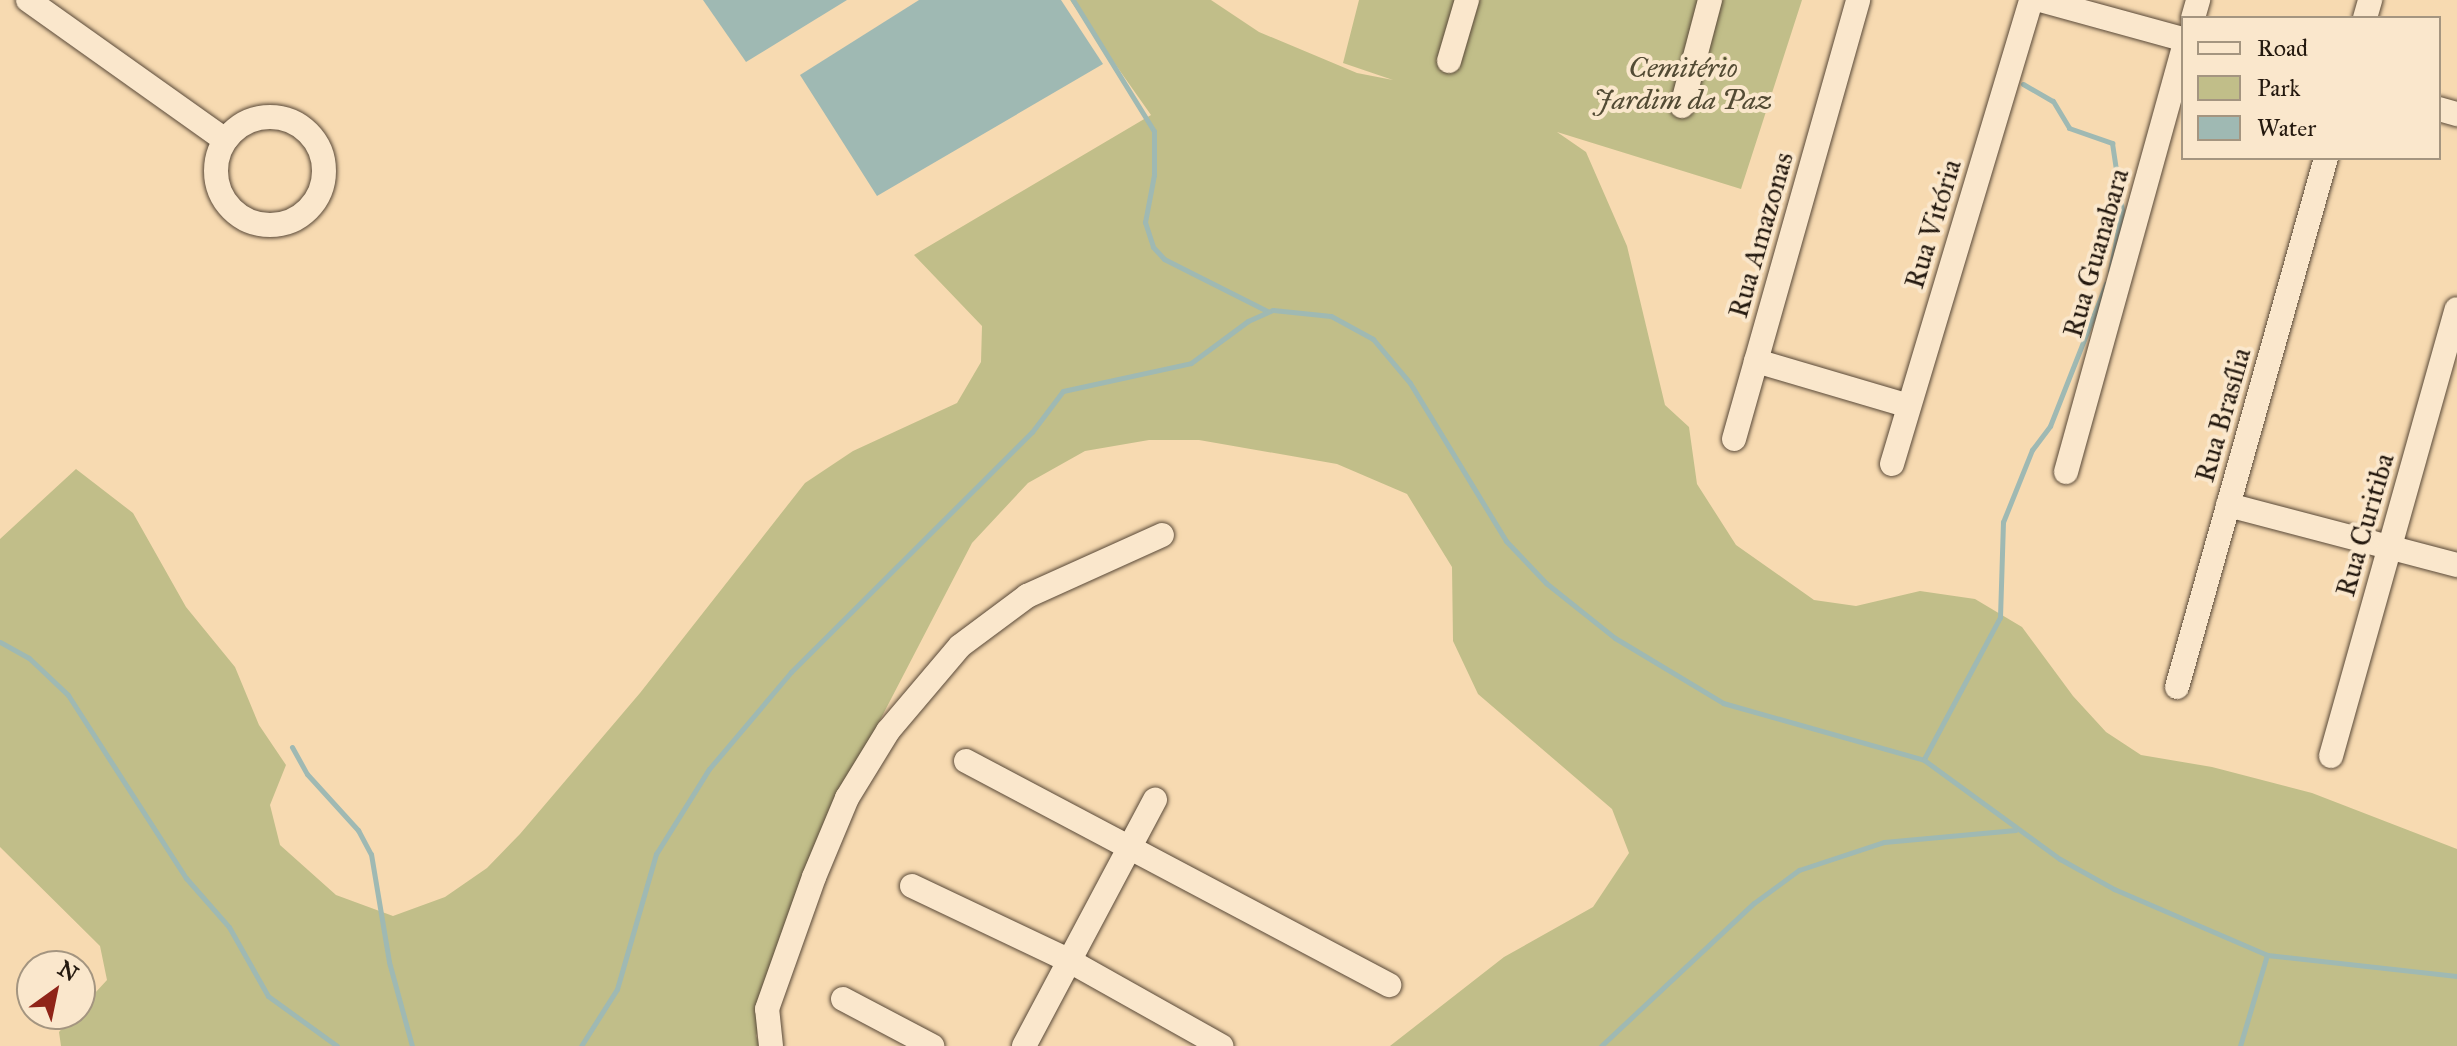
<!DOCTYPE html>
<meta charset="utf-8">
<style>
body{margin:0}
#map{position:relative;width:2457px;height:1046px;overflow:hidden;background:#f7dab1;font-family:"IM FELL Great Primer",serif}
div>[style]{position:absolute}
.green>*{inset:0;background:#c1be89}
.water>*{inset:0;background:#9fb9b3}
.stream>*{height:5px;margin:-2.5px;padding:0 2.5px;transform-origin:2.5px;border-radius:2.5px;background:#9fb9b3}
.roads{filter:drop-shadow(0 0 2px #594938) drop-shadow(0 0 2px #594938)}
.minor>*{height:24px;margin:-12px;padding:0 12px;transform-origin:12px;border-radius:12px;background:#fae7cc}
.minor>.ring{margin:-12px;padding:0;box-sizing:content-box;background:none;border:24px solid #fae7cc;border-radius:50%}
span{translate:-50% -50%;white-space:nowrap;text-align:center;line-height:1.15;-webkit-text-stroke:8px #fae7cc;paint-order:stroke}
.park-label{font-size:28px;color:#534b34;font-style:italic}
.street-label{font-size:28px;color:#24190f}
.legend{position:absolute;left:2181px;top:16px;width:260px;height:144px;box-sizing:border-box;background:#fae7cc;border:2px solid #a49580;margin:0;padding:10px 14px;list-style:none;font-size:24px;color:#24190f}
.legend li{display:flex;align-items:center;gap:16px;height:40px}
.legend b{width:40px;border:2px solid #a49580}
.north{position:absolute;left:16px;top:950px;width:80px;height:80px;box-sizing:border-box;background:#fae7cc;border:2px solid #a49580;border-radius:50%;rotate:33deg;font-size:22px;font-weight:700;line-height:32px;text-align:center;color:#24190f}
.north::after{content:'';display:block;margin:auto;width:28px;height:36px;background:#8f2418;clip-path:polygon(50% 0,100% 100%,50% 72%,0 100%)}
</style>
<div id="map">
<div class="green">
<div style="clip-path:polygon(1070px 0,1211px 0,1259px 32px,1357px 73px,1393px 80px,1343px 63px,1359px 0,1802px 0,1741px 189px,1557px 132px,1586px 152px,1627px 246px,1665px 405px,1689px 427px,1697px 484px,1736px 545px,1814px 600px,1856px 606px,1920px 591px,1975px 599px,2022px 627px,2073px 696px,2106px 732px,2141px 755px,2212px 767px,2312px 793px,2457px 849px,2457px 1046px,1390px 1046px,1504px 957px,1593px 907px,1629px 853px,1612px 809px,1478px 694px,1453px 641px,1452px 567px,1407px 494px,1337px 464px,1199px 440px,1149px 440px,1085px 451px,1028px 483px,972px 543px,837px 803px,756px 1036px,761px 1046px,61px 1046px,59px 1032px,107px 980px,100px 946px,0 847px,0 539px,76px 469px,133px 513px,186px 607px,235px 667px,259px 725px,286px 765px,270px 805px,280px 845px,336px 895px,393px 916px,445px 897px,487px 868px,520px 834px,640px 693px,805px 483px,853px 451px,957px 403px,981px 362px,982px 326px,914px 255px,1151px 115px)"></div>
</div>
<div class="water">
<div style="clip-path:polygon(703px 0,847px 0,746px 62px)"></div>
<div style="clip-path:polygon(919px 0,1061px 0,1103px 64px,877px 196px,800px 75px)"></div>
</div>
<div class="stream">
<div style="left:1073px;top:0;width:154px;rotate:58.3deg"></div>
<div style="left:1154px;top:131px;width:44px;rotate:90deg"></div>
<div style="left:1154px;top:175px;width:48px;rotate:100.8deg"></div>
<div style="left:1145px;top:222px;width:26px;rotate:72deg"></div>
<div style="left:1153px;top:247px;width:16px;rotate:47deg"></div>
<div style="left:1164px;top:259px;width:115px;rotate:26.8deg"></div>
<div style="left:2023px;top:84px;width:34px;rotate:30deg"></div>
<div style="left:2053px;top:101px;width:31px;rotate:59deg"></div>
<div style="left:2069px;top:128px;width:46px;rotate:19.2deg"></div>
<div style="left:2112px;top:143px;width:68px;rotate:81.5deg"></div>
<div style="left:2122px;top:210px;width:62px;rotate:101.1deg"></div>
<div style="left:0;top:642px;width:33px;rotate:29deg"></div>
<div style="left:29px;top:658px;width:54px;rotate:43.5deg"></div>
<div style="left:68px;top:695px;width:218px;rotate:57.2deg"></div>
<div style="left:186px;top:878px;width:65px;rotate:48.7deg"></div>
<div style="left:229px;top:927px;width:79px;rotate:60.5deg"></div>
<div style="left:268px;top:996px;width:85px;rotate:35.9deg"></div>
<div style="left:292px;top:747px;width:31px;rotate:61deg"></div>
<div style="left:307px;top:774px;width:76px;rotate:47.7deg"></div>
<div style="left:358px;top:830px;width:27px;rotate:62deg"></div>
<div style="left:371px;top:854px;width:109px;rotate:80.5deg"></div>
<div style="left:389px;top:962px;width:87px;rotate:74.7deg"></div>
<div style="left:1924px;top:759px;width:161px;rotate:-61.8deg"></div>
<div style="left:2000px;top:617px;width:95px;rotate:-88.2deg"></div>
<div style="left:2003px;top:522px;width:78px;rotate:-68.1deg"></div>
<div style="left:2032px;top:450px;width:30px;rotate:-53deg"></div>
<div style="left:2050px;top:426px;width:153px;rotate:-68.5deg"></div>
<div style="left:581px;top:1046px;width:67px;rotate:-57.7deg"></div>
<div style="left:617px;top:989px;width:141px;rotate:-73.9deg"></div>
<div style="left:656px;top:854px;width:100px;rotate:-58.1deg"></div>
<div style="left:709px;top:769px;width:127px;rotate:-49.8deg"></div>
<div style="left:791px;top:672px;width:340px;rotate:-44.9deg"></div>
<div style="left:1032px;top:432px;width:51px;rotate:-52.9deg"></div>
<div style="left:1063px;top:391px;width:131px;rotate:-12.3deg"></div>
<div style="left:1191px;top:363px;width:71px;rotate:-36.4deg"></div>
<div style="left:1248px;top:321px;width:27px;rotate:-24deg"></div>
<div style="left:1273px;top:310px;width:58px;rotate:5.9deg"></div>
<div style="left:1331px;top:316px;width:48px;rotate:28.7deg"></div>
<div style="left:1373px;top:339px;width:57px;rotate:49.9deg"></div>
<div style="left:1410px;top:383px;width:185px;rotate:58.7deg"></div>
<div style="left:1506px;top:541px;width:58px;rotate:46.4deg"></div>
<div style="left:1546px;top:583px;width:88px;rotate:38.6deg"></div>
<div style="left:1615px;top:638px;width:126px;rotate:31deg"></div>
<div style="left:1723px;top:703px;width:209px;rotate:15.8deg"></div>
<div style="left:1924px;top:760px;width:168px;rotate:36.1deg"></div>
<div style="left:2060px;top:859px;width:62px;rotate:29.1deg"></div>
<div style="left:2114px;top:889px;width:167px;rotate:23.3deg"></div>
<div style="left:2267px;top:955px;width:191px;rotate:6.3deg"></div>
<div style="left:1601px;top:1046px;width:209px;rotate:-43.1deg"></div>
<div style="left:1754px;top:903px;width:56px;rotate:-36.3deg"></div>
<div style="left:1799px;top:870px;width:89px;rotate:-18.2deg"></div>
<div style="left:1884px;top:842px;width:132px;rotate:-5.2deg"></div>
<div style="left:2240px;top:1046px;width:95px;rotate:-73.5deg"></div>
</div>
<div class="roads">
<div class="minor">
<div style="left:28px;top:0;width:242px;rotate:35.4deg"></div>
<div style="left:2040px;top:0;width:148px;rotate:15.3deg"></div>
<div style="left:2193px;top:18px;width:19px;rotate:-74deg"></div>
<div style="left:2365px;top:18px;width:19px;rotate:-74deg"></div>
<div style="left:1449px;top:61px;width:64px;rotate:-73.6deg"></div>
<div style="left:1682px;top:106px;width:110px;rotate:-75.2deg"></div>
<div style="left:2439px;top:109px;width:19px;rotate:16deg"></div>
<div class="ring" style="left:216px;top:117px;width:84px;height:84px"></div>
<div style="left:1756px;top:361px;width:159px;rotate:16.4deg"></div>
<div style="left:1734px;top:439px;width:456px;rotate:-74.2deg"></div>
<div style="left:1892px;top:464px;width:484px;rotate:-73.3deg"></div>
<div style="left:2066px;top:472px;width:438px;rotate:-74.5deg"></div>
<div style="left:2228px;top:505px;width:237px;rotate:14.7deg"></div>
<div style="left:2177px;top:687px;width:550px;rotate:-74.27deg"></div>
<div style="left:2331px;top:756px;width:464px;rotate:-74.3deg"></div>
<div style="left:966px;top:761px;width:479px;rotate:27.9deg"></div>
<div style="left:912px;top:886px;width:173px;rotate:25.4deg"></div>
<div style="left:1068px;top:960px;width:176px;rotate:29.3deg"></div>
<div style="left:843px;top:999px;width:101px;rotate:27.8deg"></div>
<div style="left:771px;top:1046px;width:37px;rotate:-96deg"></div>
<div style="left:767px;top:1009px;width:140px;rotate:-70.4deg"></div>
<div style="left:814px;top:877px;width:86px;rotate:-67.3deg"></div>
<div style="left:847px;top:798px;width:79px;rotate:-58.5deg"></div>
<div style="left:888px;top:731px;width:111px;rotate:-49.7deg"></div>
<div style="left:960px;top:646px;width:84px;rotate:-36.7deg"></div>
<div style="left:1027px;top:596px;width:148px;rotate:-24.3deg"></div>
<div style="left:1024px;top:1046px;width:279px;rotate:-62deg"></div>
</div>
</div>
<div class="park-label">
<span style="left:1683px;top:84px">Cemitério<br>Jardim da Paz</span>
</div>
<div class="street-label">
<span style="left:1933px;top:224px;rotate:-73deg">Rua Vitória</span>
<span style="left:1761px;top:235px;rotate:-74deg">Rua Amazonas</span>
<span style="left:2096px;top:253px;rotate:-74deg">Rua Guanabara</span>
<span style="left:2223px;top:415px;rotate:-74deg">Rua Brasília</span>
<span style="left:2365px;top:525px;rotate:-74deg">Rua Curitiba</span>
</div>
<ul class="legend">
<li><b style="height:10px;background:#fae7cc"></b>Road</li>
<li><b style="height:22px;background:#c1be89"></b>Park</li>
<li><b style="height:22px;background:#9fb9b3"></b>Water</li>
</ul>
<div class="north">N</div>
</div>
